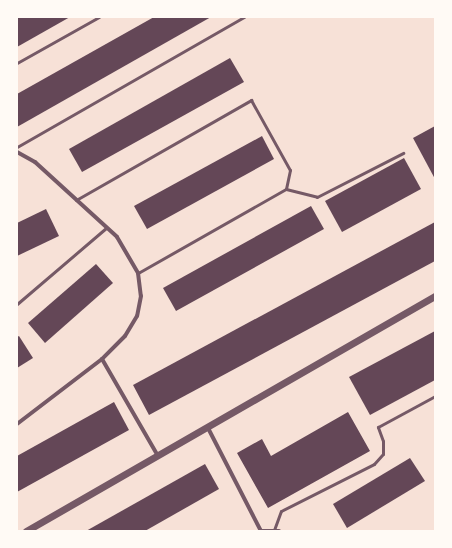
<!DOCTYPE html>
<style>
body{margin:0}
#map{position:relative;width:452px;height:548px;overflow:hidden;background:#f7e1d7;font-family:Overpass,sans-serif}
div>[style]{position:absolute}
.building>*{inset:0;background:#644757}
.service>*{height:3px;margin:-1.5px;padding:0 1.5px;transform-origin:1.5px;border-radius:1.5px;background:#755966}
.minor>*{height:4px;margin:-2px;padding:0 2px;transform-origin:2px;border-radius:2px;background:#755966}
.tertiary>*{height:7px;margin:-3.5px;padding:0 3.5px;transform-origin:3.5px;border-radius:3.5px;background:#755966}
span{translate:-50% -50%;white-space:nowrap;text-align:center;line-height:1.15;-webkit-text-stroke:4px #fffaf5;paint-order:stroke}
.frame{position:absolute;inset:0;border:18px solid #fffaf5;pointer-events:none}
</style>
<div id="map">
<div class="building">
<div style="clip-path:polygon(17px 17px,70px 17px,17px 47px)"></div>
<div style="clip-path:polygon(154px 17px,211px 17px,17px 127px,17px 94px)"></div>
<div style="clip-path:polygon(230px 58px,244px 82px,82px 172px,69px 149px)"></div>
<div style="clip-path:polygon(435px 126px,435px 179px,413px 138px)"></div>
<div style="clip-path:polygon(262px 136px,274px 159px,147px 229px,134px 206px)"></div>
<div style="clip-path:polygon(404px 158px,421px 189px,342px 232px,325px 201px)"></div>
<div style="clip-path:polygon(311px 206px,324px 229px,176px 311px,163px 288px)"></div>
<div style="clip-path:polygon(46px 209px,59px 236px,17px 256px,17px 223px)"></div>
<div style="clip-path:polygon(435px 222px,435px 261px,149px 415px,133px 385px)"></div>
<div style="clip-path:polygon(96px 264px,113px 283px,45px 343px,28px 323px)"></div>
<div style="clip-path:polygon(435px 331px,435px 380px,370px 415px,349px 377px)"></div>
<div style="clip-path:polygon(19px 336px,33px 358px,17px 368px,17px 337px)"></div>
<div style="clip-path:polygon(114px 402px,129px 430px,17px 492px,17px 456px)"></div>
<div style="clip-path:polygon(348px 412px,370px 451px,268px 508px,237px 453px,262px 439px,271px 456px)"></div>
<div style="clip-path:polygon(410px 458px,425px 481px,347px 528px,333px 504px)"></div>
<div style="clip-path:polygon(205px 464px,219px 489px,145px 531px,86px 531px)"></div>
</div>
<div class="service">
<div style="left:17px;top:63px;width:94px;rotate:-29.3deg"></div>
<div style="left:17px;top:147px;width:262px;rotate:-29.8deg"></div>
<div style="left:76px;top:200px;width:202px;rotate:-29.7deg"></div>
<div style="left:251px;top:100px;width:80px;rotate:60.9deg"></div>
<div style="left:290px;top:170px;width:19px;rotate:102deg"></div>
<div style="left:138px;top:273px;width:170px;rotate:-29.6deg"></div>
<div style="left:286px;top:189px;width:32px;rotate:14deg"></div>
<div style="left:317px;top:197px;width:97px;rotate:-27.1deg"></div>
<div style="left:17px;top:304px;width:117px;rotate:-40.5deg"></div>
<div style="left:274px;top:530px;width:20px;rotate:-70deg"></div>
<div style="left:281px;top:511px;width:104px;rotate:-26.8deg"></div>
<div style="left:374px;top:464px;width:13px;rotate:-48deg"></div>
<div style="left:383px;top:454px;width:13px;rotate:-90deg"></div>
<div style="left:383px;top:441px;width:15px;rotate:-110deg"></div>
<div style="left:378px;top:427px;width:65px;rotate:-28.5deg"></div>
</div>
<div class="minor">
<div style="left:17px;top:152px;width:21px;rotate:29deg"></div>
<div style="left:35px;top:162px;width:111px;rotate:42.4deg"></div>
<div style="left:117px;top:237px;width:42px;rotate:59.7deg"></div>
<div style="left:138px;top:273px;width:23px;rotate:83deg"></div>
<div style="left:141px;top:296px;width:20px;rotate:101deg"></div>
<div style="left:137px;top:316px;width:23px;rotate:121deg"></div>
<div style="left:125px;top:336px;width:33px;rotate:135deg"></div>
<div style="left:102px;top:359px;width:107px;rotate:142.6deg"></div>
<div style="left:102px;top:359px;width:112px;rotate:60deg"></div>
<div style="left:208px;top:428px;width:116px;rotate:62.8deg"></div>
<div style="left:261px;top:531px;width:18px"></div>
</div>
<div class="tertiary">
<div style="left:26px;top:531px;width:472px;rotate:-29.9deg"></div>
</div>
<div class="frame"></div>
</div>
